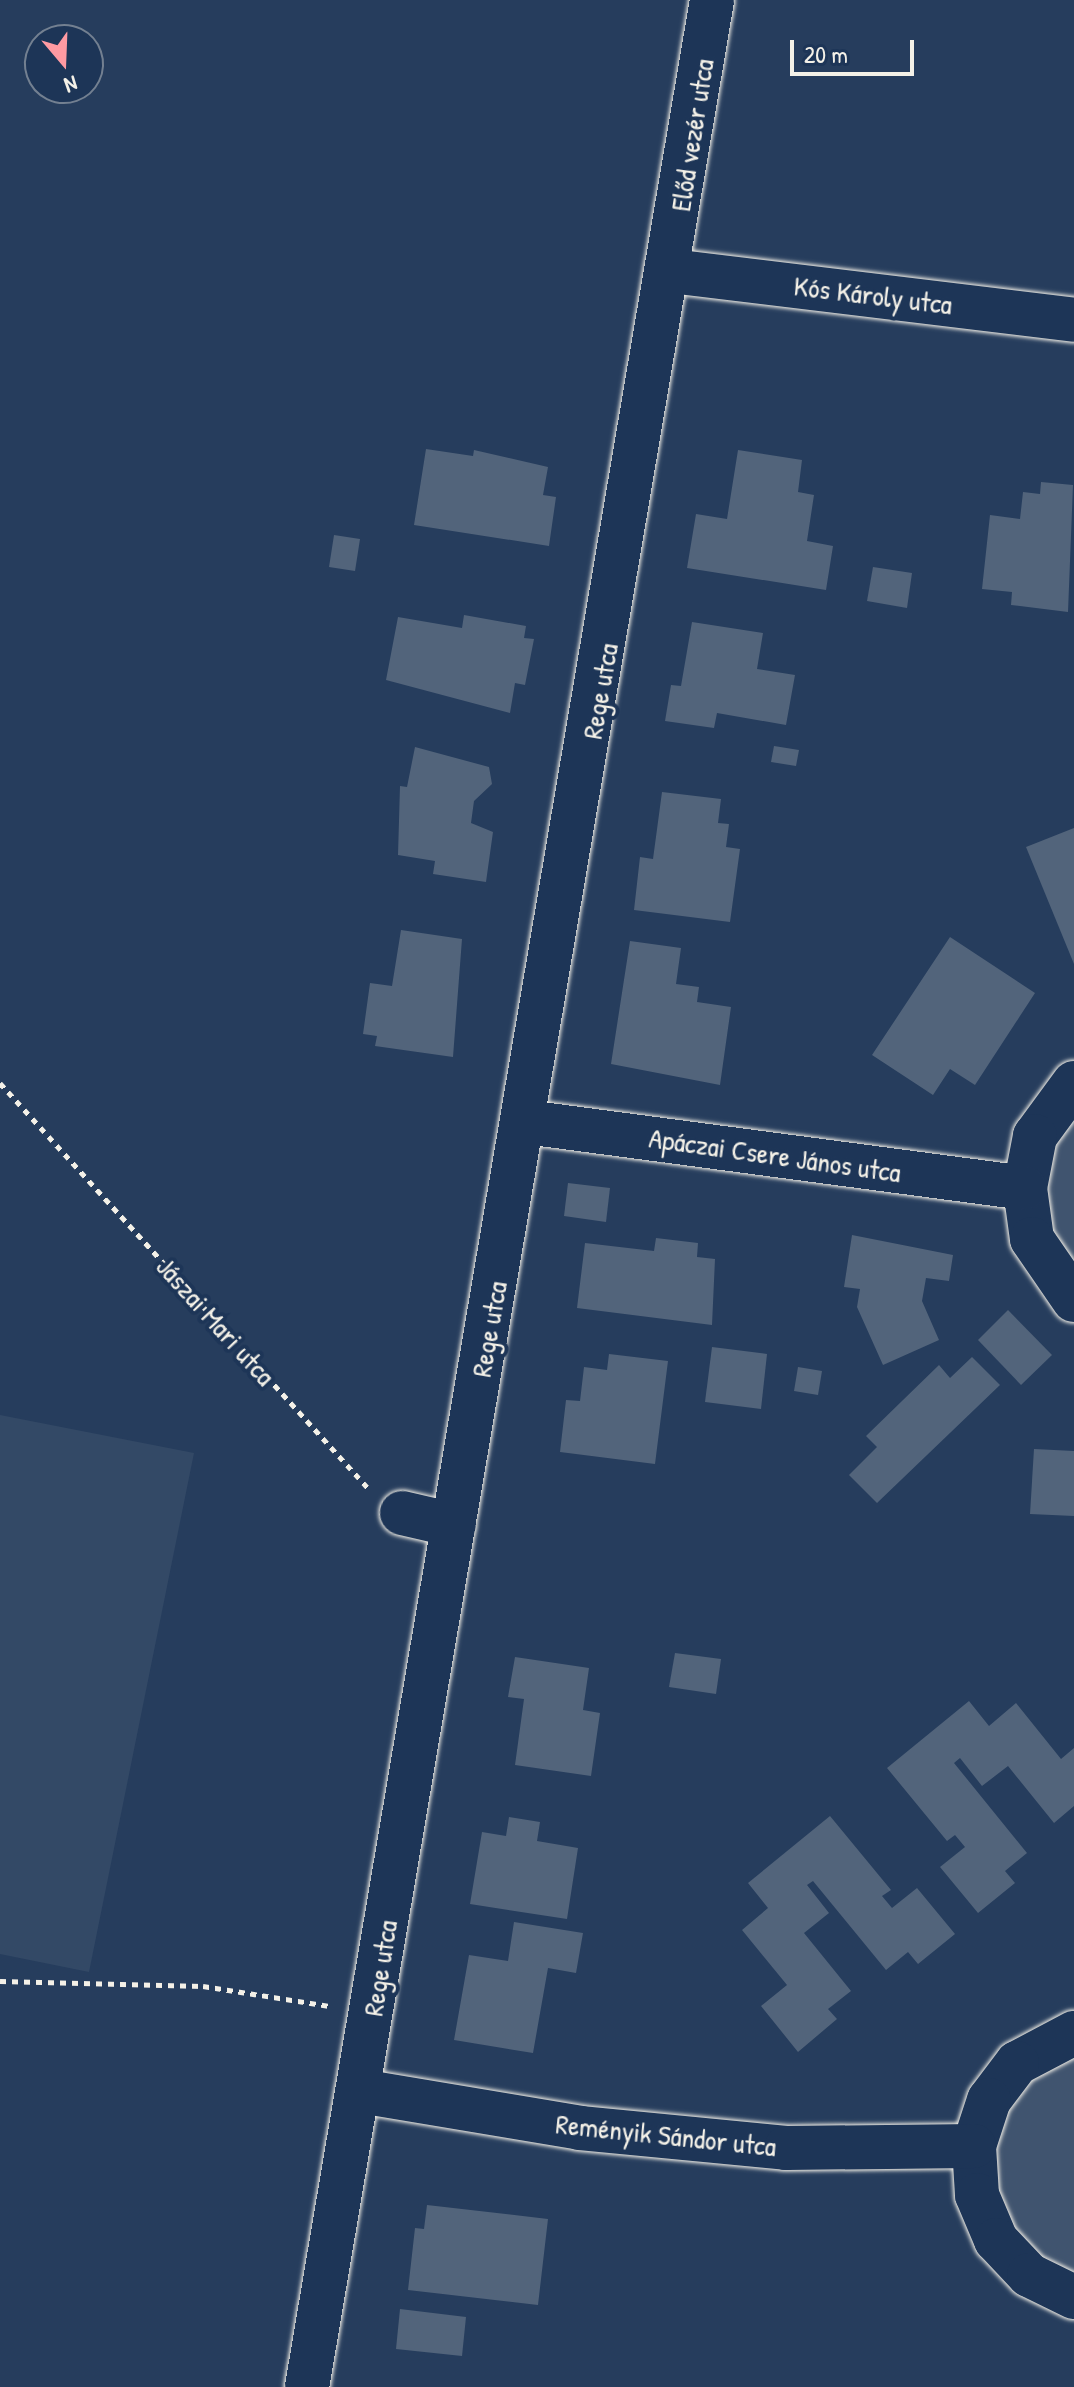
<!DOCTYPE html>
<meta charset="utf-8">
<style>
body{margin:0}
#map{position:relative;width:1074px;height:2387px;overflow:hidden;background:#263d5d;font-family:"Patrick Hand",sans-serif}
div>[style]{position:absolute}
.built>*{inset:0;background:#334966}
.green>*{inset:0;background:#40546f}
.building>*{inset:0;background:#52647b}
.path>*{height:5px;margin-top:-2.5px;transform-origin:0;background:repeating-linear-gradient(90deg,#f4f1e8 0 6px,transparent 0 12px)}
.roads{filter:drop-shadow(0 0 2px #f4f1e8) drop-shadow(0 0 2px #f4f1e8)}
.street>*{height:44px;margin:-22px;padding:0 22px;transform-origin:22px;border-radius:22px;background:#1d3557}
span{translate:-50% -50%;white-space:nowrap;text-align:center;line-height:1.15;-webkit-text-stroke:8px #1d3557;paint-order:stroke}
.street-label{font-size:28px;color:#f4f1e8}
.north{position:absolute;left:24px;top:24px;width:80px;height:80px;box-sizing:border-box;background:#1d3557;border:2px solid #738091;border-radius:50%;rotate:161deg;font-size:22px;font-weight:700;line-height:32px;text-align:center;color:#f4f1e8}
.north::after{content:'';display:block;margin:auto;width:28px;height:36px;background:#ff9aa2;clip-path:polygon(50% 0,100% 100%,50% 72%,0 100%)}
.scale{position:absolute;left:790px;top:40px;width:124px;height:36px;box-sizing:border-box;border:4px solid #f4f1e8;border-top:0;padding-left:10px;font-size:24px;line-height:28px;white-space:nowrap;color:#f4f1e8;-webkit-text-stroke:6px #1d3557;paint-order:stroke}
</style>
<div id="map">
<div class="built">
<div style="clip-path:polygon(0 1415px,194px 1453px,89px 1972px,0 1954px)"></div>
</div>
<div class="green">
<div style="clip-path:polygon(1074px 1108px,1074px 1273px,1044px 1211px,1045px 1170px)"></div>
<div style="clip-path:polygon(1074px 2051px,1074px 2275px,1033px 2252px,1008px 2220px,995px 2183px,995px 2143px,1008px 2105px,1033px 2073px)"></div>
</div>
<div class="building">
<div style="clip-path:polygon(426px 449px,473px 456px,474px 450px,548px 467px,543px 495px,556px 497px,549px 546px,414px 525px)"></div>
<div style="clip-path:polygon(738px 450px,802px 460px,798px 492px,814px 495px,807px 541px,833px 546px,826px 590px,687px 568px,696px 514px,727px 519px)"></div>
<div style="clip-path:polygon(1041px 482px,1073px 485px,1068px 612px,1011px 605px,1012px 592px,982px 589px,990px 515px,1020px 519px,1023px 492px,1040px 494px)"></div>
<div style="clip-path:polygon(334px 535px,360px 539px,355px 571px,329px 567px)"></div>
<div style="clip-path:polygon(873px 567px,912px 573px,907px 608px,867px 601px)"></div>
<div style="clip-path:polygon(464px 615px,526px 626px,524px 638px,534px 639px,525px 685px,515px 683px,510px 713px,386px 680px,398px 617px,462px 628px)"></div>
<div style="clip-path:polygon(692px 622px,763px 633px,757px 669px,795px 675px,786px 725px,717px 713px,714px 728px,665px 721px,671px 685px,681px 686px)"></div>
<div style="clip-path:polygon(774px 746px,799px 750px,796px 766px,771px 762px)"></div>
<div style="clip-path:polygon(415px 747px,489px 767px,492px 784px,474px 801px,471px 823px,493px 832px,486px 882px,433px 874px,435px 861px,398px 855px,400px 786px,407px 787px)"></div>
<div style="clip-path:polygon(662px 792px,721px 799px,718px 823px,729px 824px,726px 847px,740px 849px,730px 922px,634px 910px,640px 857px,653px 859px)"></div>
<div style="clip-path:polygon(1074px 828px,1074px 964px,1026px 847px)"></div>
<div style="clip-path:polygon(401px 930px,462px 939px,453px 1057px,375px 1046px,377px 1036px,363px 1034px,370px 983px,392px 986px)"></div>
<div style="clip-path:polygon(950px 937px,1035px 993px,975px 1085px,950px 1069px,933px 1095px,872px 1055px)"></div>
<div style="clip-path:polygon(630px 941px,681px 948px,676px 984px,699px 987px,697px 1002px,731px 1007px,720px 1085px,611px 1064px)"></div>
<div style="clip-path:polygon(568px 1183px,610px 1188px,606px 1222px,564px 1216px)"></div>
<div style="clip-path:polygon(852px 1235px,953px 1255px,949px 1281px,926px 1278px,922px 1301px,939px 1340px,883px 1365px,857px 1307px,860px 1289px,844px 1287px)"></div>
<div style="clip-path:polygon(656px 1238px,698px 1243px,697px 1257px,715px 1259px,712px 1325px,577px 1308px,585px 1243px,654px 1251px)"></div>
<div style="clip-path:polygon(1008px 1310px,1052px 1355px,1021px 1385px,978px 1340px)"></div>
<div style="clip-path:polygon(712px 1347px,767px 1354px,761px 1409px,705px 1402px)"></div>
<div style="clip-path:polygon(609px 1354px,668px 1361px,655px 1464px,560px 1452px,566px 1400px,580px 1401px,584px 1367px,607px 1370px)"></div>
<div style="clip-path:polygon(972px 1357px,1000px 1385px,877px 1503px,849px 1475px,877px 1447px,866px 1436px,939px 1365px,950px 1378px)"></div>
<div style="clip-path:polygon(798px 1367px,822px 1371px,818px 1395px,794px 1391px)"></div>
<div style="clip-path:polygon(1034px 1449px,1074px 1451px,1074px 1516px,1030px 1514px)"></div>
<div style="clip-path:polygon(675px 1653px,721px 1659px,716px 1694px,669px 1687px)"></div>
<div style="clip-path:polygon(515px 1657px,589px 1668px,583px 1710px,600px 1713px,591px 1776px,515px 1765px,524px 1699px,508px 1697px)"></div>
<div style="clip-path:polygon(969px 1701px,989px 1726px,1016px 1703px,1061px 1759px,1074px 1748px,1074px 1806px,1054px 1823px,1008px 1766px,982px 1786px,960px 1758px,954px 1763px,1027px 1853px,1005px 1871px,1015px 1883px,978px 1913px,940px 1867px,965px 1847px,955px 1835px,947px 1841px,887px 1768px)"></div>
<div style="clip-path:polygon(830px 1816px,891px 1890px,882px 1896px,892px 1908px,917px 1888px,955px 1934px,918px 1964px,908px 1952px,886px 1970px,813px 1881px,807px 1885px,829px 1913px,804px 1933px,851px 1991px,828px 2009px,837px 2019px,798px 2052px,761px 2006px,787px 1985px,742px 1930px,768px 1908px,748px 1883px)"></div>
<div style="clip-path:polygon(509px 1817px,540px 1822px,537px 1841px,578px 1848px,567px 1919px,470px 1904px,482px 1832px,506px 1836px)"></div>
<div style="clip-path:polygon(514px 1922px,583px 1933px,576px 1973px,548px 1968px,533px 2053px,454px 2040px,469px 1955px,508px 1961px)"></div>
<div style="clip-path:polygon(427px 2205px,548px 2219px,538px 2305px,408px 2290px,415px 2228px,424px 2229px)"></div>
<div style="clip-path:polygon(400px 2309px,466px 2317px,462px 2356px,396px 2349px)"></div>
</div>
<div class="path">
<div style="left:0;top:1083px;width:547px;rotate:47.74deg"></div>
<div style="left:0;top:1981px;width:203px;rotate:1.4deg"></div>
<div style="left:203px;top:1986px;width:128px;rotate:9deg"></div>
</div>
<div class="roads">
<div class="street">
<div style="left:671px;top:271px;width:406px;rotate:6.9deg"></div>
<div style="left:1074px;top:1083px;width:66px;rotate:126.3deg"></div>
<div style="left:1035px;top:1136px;width:53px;rotate:100.9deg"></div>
<div style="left:1025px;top:1188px;width:51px;rotate:82.2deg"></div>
<div style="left:1032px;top:1239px;width:74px;rotate:55.5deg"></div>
<div style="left:526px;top:1122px;width:503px;rotate:7.53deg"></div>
<div style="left:402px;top:1513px;width:53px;rotate:13deg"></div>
<div style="left:1074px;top:2033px;width:64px;rotate:152.2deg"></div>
<div style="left:1017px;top:2063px;width:46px;rotate:127.1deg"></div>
<div style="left:989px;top:2100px;width:48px;rotate:108.1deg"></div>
<div style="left:974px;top:2146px;width:49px;rotate:86.5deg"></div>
<div style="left:977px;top:2195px;width:49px;rotate:67.1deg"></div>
<div style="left:996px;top:2240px;width:48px;rotate:46.7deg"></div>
<div style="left:1029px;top:2275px;width:50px;rotate:26.1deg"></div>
<div style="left:360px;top:2091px;width:223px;rotate:9.5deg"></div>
<div style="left:580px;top:2128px;width:207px;rotate:5.5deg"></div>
<div style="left:786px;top:2148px;width:188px;rotate:-0.6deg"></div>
<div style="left:307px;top:2387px;width:2421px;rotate:-80.37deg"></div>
</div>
</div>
<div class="street-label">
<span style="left:692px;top:135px;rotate:-81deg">Előd vezér utca</span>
<span style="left:873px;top:295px;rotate:7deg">Kós Károly utca</span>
<span style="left:600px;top:691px;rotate:-80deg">Rege utca</span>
<span style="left:775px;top:1155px;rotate:8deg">Apáczai Csere János utca</span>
<span style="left:216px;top:1321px;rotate:48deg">Jászai Mari utca</span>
<span style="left:489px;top:1329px;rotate:-80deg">Rege utca</span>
<span style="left:380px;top:1968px;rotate:-81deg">Rege utca</span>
<span style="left:666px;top:2135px;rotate:6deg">Reményik Sándor utca</span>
</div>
<div class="north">N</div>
<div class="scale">20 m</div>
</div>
